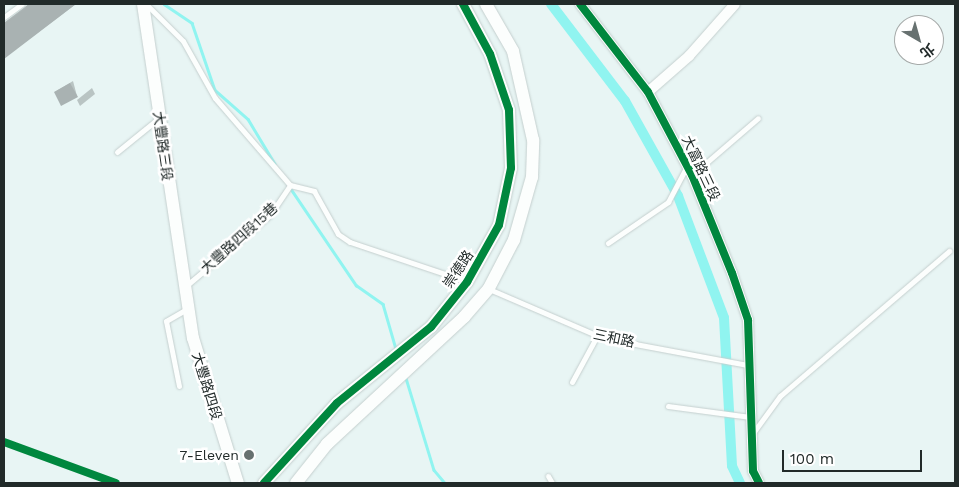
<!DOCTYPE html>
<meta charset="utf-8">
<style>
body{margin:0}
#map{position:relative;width:959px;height:487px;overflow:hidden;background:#e8f5f4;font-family:"Work Sans","Noto Sans TC",sans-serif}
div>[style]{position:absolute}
.shadow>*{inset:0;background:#0003}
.stream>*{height:2.5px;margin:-1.25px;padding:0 1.25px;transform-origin:1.25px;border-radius:1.25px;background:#90f4f0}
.canal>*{height:10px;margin:-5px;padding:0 5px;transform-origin:5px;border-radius:5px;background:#90f4f0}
.building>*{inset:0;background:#a9b2b2}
.roads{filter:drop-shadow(0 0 1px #c4cfce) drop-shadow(0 0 1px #c4cfce)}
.service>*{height:5px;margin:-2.5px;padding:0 2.5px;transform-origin:2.5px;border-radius:2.5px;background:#fcfefd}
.minor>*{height:10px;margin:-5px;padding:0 5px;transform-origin:5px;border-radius:5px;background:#fcfefd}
.tertiary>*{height:12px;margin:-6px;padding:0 6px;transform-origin:6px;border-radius:6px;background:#fcfefd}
.cycleway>*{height:8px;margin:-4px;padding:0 4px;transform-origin:4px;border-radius:4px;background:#00873e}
.dots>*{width:14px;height:14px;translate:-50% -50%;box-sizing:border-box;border:2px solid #fff;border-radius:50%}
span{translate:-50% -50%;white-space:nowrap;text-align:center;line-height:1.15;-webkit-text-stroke:5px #fff;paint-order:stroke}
.street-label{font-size:14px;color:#212a29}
.poi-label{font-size:14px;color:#212a29}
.right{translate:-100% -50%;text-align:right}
.frame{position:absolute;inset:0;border:5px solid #212a29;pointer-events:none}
.north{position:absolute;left:894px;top:15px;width:50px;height:50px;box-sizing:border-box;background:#fff;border:1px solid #a6aaa9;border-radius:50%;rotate:142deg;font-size:14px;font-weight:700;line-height:20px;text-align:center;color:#212a29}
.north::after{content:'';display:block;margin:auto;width:18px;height:22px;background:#677170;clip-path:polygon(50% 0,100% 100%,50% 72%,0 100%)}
.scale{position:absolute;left:782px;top:450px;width:140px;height:22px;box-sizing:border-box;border:2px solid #212a29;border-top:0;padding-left:6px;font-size:15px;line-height:18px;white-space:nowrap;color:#212a29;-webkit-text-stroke:4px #fff;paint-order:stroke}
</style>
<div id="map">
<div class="shadow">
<div style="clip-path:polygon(29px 4px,76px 4px,4px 58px,4px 23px)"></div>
<div style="clip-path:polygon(73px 81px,77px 96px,55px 92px,58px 90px)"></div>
<div style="clip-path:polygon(92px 88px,95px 94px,80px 106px,77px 100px)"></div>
</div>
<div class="stream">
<div style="left:164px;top:4px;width:34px;rotate:34deg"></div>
<div style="left:192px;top:23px;width:71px;rotate:71.1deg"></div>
<div style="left:215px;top:90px;width:44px;rotate:41.3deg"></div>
<div style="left:248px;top:119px;width:52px;rotate:59deg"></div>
<div style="left:289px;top:186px;width:120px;rotate:55.9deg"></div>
<div style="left:356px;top:285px;width:33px;rotate:35deg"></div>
<div style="left:383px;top:304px;width:47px;rotate:73.9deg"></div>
<div style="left:406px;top:378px;width:96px;rotate:73.1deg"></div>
<div style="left:434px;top:470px;width:17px;rotate:50deg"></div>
</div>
<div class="canal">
<div style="left:551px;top:4px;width:122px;rotate:52.7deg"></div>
<div style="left:625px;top:101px;width:109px;rotate:60.8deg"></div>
<div style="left:678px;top:196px;width:130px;rotate:69.3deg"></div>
<div style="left:724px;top:318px;width:148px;rotate:86.9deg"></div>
<div style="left:732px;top:466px;width:19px;rotate:65deg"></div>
</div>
<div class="building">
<div style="clip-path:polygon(29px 4px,76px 4px,4px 59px,4px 23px)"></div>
<div style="clip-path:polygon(70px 83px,78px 97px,61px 106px,54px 92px)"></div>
</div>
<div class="roads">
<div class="service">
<div style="left:146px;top:4px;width:52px;rotate:45deg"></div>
<div style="left:183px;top:41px;width:65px;rotate:60.7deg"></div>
<div style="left:215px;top:98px;width:115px;rotate:49.2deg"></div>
<div style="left:4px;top:17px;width:22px;rotate:-36deg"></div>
<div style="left:117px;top:152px;width:54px;rotate:-39deg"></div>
<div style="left:692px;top:175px;width:87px;rotate:-40.8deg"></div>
<div style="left:290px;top:185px;width:25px;rotate:14deg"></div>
<div style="left:314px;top:191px;width:49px;rotate:60.8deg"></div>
<div style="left:338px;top:234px;width:14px;rotate:34deg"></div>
<div style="left:350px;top:242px;width:122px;rotate:18.6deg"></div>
<div style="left:608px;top:243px;width:73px;rotate:-34.3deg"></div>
<div style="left:668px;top:202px;width:41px;rotate:-62.2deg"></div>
<div style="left:187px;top:285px;width:109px;rotate:-40.1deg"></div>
<div style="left:270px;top:215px;width:36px;rotate:-56deg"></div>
<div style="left:489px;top:289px;width:124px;rotate:23.3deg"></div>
<div style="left:603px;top:338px;width:147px;rotate:10.6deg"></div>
<div style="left:572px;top:382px;width:52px;rotate:-61.5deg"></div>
<div style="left:179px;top:386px;width:66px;rotate:-101.3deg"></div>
<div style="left:166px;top:321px;width:24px;rotate:-30deg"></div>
<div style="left:668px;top:406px;width:83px;rotate:7.6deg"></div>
<div style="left:753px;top:433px;width:46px;rotate:-53.9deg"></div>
<div style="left:780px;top:396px;width:223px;rotate:-40.6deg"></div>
<div style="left:548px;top:476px;width:8px;rotate:60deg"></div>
</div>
<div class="minor">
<div style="left:580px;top:4px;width:111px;rotate:52.3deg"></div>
<div style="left:648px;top:92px;width:94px;rotate:62.1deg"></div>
<div style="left:692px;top:175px;width:106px;rotate:67.8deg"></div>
<div style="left:732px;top:273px;width:50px;rotate:71.2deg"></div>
<div style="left:748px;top:320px;width:151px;rotate:88.1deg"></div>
<div style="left:753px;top:471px;width:13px;rotate:63deg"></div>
<div style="left:648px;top:92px;width:55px;rotate:-41.3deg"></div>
<div style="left:689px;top:56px;width:69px;rotate:-48.5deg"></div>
</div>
<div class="tertiary">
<div style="left:143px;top:4px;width:338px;rotate:81.5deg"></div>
<div style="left:193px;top:338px;width:152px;rotate:72.8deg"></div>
<div style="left:264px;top:483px;width:108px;rotate:-47.6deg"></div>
<div style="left:337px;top:403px;width:121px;rotate:-39deg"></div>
<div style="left:431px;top:327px;width:58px;rotate:-51.3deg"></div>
<div style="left:467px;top:282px;width:65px;rotate:-60.7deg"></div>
<div style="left:499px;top:225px;width:58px;rotate:-78.1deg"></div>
<div style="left:511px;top:168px;width:58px;rotate:-92deg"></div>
<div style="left:509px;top:110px;width:59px;rotate:-108.7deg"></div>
<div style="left:490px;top:54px;width:57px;rotate:-118.4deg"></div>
<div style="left:296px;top:483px;width:50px;rotate:-51.5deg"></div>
<div style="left:327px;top:444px;width:187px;rotate:-42.8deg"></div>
<div style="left:464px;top:317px;width:38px;rotate:-49deg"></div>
<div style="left:489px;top:288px;width:54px;rotate:-62.5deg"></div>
<div style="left:514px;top:240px;width:66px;rotate:-74.1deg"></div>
<div style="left:532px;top:177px;width:37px;rotate:-88deg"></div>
<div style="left:533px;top:140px;width:91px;rotate:-102.7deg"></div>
<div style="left:513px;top:51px;width:54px;rotate:-119.9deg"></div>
</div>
</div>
<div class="cycleway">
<div style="left:580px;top:4px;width:111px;rotate:52.3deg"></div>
<div style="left:648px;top:92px;width:94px;rotate:62.1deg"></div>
<div style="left:692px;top:175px;width:106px;rotate:67.8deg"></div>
<div style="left:732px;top:273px;width:50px;rotate:71.2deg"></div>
<div style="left:748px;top:320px;width:151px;rotate:88.1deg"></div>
<div style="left:753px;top:471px;width:13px;rotate:63deg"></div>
<div style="left:4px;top:442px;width:119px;rotate:20.1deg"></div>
<div style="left:264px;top:483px;width:108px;rotate:-47.6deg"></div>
<div style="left:337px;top:403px;width:121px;rotate:-39deg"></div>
<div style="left:431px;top:327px;width:58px;rotate:-51.3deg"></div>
<div style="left:467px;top:282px;width:65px;rotate:-60.7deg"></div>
<div style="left:499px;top:225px;width:58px;rotate:-78.1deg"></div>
<div style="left:511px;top:168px;width:58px;rotate:-92deg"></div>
<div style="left:509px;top:110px;width:59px;rotate:-108.7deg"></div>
<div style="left:490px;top:54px;width:57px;rotate:-118.4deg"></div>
</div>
<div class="dots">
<div style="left:249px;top:455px;background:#677170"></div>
</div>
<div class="street-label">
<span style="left:163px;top:146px;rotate:82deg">大豐路三段</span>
<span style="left:701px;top:168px;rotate:65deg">大富路三段</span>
<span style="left:239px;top:238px;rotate:-42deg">大豐路四段15巷</span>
<span style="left:458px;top:269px;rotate:-56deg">崇德路</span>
<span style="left:614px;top:338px;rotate:12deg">三和路</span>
<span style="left:207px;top:386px;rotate:73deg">大豐路四段</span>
</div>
<div class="poi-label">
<span class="right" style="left:239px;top:455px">7-Eleven</span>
</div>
<div class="frame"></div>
<div class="north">北</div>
<div class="scale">100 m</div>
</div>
